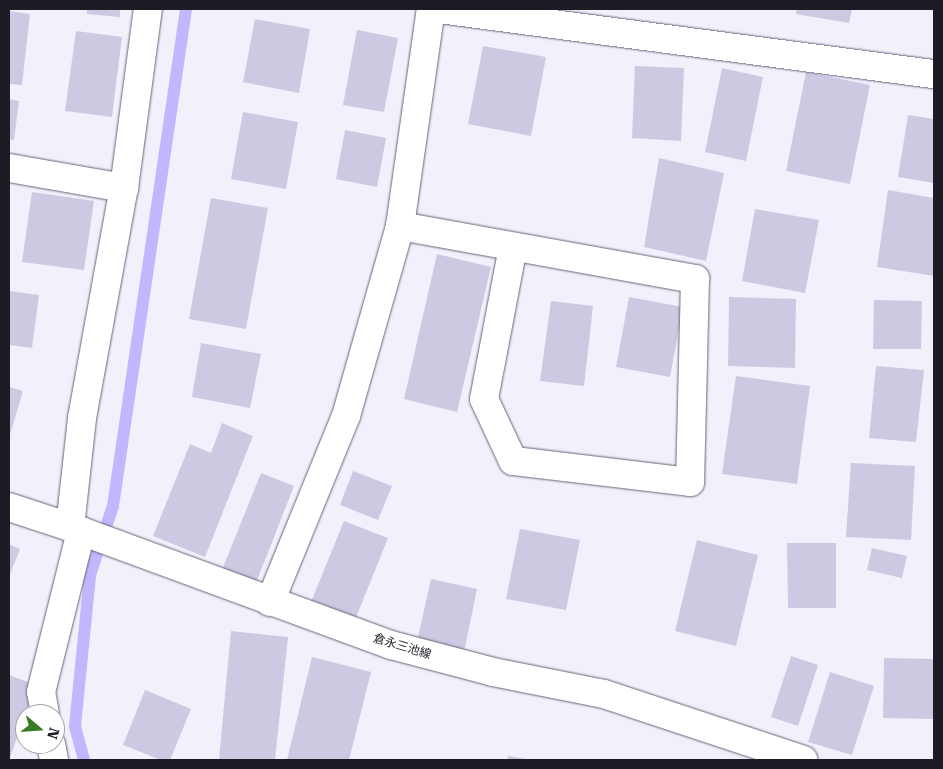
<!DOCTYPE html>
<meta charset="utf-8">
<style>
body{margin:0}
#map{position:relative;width:943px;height:769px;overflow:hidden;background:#f1f0fb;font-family:"Roboto Serif","Noto Sans JP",serif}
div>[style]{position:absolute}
.stream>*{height:12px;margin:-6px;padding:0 6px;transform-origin:6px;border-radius:6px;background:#c0b7fe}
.building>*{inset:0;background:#cccae3}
.roads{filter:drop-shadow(0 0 1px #66647a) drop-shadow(0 0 1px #66647a)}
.minor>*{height:28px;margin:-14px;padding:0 14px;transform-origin:14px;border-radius:14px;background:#fff}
.secondary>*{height:28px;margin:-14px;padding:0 14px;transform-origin:14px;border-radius:14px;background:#fff}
span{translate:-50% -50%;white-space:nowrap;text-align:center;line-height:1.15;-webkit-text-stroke:4px #fff;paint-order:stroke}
.street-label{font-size:12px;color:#1d1c25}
.frame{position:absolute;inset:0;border:10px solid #1d1c25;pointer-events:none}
.north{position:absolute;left:15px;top:704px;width:50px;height:50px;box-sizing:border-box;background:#fff;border:1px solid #a5a4a8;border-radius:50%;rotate:108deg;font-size:14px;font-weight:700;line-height:20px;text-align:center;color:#1d1c25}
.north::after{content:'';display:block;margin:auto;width:18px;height:22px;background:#367d22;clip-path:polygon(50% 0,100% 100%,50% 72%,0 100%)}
</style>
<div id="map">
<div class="stream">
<div style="left:84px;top:760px;width:35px;rotate:-105deg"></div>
<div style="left:75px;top:726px;width:152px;rotate:-84.3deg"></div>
<div style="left:90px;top:575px;width:73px;rotate:-71.6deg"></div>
<div style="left:113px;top:506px;width:502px;rotate:-81.64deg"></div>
</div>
<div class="building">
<div style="clip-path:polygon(87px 9px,120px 9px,120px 17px,87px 14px)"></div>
<div style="clip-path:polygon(797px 9px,852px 9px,849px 23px,796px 14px)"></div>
<div style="clip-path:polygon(9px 11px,30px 14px,22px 85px,9px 84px)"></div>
<div style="clip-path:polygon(255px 19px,310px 29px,299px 93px,243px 82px)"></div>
<div style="clip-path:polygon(357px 30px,398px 38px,384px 112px,343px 105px)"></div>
<div style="clip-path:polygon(76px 31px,122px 37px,112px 117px,65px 111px)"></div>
<div style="clip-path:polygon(483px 46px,546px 57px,531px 136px,468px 124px)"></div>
<div style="clip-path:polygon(635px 66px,684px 68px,681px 141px,632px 138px)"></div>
<div style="clip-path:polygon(722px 68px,763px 77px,746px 161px,705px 152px)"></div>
<div style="clip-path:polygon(806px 72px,870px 85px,850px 184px,786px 171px)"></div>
<div style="clip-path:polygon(9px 99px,19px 101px,14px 140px,9px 139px)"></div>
<div style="clip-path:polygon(243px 112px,298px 122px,286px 189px,231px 179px)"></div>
<div style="clip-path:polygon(908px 115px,934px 119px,934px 183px,898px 177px)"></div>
<div style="clip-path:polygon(345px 130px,386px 138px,377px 187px,336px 179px)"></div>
<div style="clip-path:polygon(659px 158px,724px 173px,706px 261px,644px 247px)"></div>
<div style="clip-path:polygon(888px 190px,934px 198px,934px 276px,877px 267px)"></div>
<div style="clip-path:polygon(32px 192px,94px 201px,84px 270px,22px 262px)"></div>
<div style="clip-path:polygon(211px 198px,268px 208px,246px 329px,189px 319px)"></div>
<div style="clip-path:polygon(755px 209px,819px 220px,805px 293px,742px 281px)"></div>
<div style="clip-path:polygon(437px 254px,491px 267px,457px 412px,404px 399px)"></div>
<div style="clip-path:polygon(9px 291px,39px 295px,32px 348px,9px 345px)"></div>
<div style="clip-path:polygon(629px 297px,683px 307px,670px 377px,616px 367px)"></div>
<div style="clip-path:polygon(729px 297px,796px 299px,795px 368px,728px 366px)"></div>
<div style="clip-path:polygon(874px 300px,922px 301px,921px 349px,873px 349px)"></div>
<div style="clip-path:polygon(551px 301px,593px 306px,584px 386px,540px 381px)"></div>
<div style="clip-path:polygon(201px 343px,261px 354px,250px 408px,192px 397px)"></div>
<div style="clip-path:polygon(876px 366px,924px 370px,916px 442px,869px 438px)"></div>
<div style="clip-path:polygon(736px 376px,810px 386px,797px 484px,722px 474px)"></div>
<div style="clip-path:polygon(9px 387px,23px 391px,9px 438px)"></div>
<div style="clip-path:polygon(222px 423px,253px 436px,205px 557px,153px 536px,190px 444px,211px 453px)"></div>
<div style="clip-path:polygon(851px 463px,915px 466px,911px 540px,846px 537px)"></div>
<div style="clip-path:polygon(353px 471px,392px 486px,378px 520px,340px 505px)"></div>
<div style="clip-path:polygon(261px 473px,294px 486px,256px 583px,222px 570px)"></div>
<div style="clip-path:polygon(344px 521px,388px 538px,355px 620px,311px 602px)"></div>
<div style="clip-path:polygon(520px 529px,580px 540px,566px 610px,506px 599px)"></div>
<div style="clip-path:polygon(697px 540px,758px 555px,736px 646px,675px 631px)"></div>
<div style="clip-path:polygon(787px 543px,836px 543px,836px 608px,788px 608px)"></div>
<div style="clip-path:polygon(9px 544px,20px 549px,9px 577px)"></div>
<div style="clip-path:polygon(872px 548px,907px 556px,902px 578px,867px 570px)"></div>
<div style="clip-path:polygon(431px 579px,477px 589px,464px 652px,417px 642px)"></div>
<div style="clip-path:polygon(231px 631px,288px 637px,275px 760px,219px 760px)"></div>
<div style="clip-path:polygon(791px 656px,818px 665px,798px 726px,771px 717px)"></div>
<div style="clip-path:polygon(312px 657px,371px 672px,349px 760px,287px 760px)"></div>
<div style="clip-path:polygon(884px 658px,934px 659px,934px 719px,883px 718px)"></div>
<div style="clip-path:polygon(830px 672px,874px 686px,852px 755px,808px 742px)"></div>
<div style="clip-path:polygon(9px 675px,36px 685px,9px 760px)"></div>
<div style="clip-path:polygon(145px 690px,191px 709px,170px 760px,161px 760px,123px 745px)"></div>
<div style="clip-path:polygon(508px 756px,527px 759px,526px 760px,507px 760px)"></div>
</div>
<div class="roads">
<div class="minor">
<div style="left:439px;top:9px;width:499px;rotate:7.5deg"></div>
<div style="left:9px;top:168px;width:117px;rotate:9.9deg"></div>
<div style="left:400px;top:226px;width:300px;rotate:10.2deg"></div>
<div style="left:695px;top:279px;width:203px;rotate:91.4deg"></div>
<div style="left:690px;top:482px;width:178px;rotate:-173.2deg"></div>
<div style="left:513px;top:461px;width:68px;rotate:-115.1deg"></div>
<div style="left:484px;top:399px;width:155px;rotate:-79.2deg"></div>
<div style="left:70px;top:527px;width:110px;rotate:-83.7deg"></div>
<div style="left:82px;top:418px;width:234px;rotate:-79.7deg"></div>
<div style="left:124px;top:188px;width:181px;rotate:-82.4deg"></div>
<div style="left:270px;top:602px;width:201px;rotate:-67.8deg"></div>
<div style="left:346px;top:416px;width:198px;rotate:-74.1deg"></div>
<div style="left:400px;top:226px;width:219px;rotate:-81.9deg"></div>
<div style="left:45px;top:714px;width:22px;rotate:-100deg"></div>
<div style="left:41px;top:692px;width:166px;rotate:-76deg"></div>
<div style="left:51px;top:744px;width:16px;rotate:79deg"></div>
</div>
<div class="secondary">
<div style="left:9px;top:507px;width:64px;rotate:18.2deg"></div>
<div style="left:70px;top:527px;width:342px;rotate:20.2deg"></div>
<div style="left:391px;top:645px;width:106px;rotate:14.8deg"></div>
<div style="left:493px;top:672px;width:113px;rotate:11.2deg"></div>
<div style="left:604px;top:694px;width:210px;rotate:18.3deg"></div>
</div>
</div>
<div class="street-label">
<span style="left:402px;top:647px;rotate:17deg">倉永三池線</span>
</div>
<div class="frame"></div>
<div class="north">N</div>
</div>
